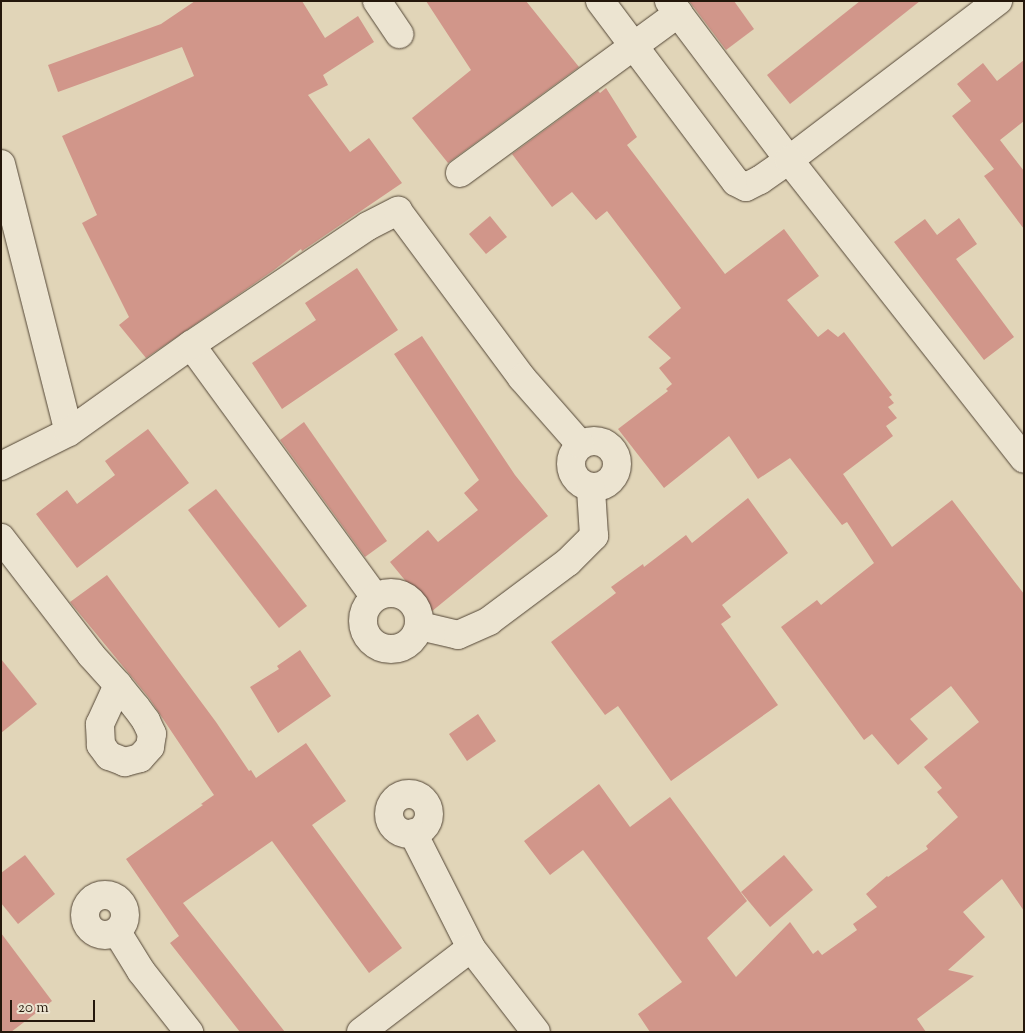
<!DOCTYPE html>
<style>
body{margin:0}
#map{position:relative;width:1025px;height:1033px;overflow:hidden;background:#e1d5b8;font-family:"Sorts Mill Goudy",serif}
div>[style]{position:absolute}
.building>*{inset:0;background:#d1968a}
.roads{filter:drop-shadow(0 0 1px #534636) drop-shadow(0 0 1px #534636)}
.minor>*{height:28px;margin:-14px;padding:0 14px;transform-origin:14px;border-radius:14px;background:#ece4d1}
.minor>.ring{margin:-14px;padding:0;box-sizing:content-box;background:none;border:28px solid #ece4d1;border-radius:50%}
span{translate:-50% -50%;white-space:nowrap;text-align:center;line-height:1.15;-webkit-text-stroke:4.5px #ece4d1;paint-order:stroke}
.frame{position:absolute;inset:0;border:2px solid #24170b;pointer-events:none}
.scale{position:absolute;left:10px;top:1000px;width:85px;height:22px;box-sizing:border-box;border:2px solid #24170b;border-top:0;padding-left:6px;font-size:15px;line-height:18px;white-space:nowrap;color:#24170b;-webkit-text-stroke:4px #ece4d1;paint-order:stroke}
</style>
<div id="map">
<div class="building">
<div style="clip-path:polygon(195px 1px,302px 1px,325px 38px,358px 16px,374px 42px,323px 75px,328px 85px,308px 95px,350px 152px,369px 138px,402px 183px,302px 251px,301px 249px,274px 270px,146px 358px,119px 325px,129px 317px,82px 223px,97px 215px,62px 136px,194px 76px,182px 47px,58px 92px,48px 65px,161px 24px)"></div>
<div style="clip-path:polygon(426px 1px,526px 1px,579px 67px,448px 163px,412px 118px,471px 70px)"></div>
<div style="clip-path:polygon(689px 1px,734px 1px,754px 29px,726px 50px)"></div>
<div style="clip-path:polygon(860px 1px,920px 1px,790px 104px,767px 75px)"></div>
<div style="clip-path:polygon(1024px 60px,1024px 121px,1000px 140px,1024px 171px,1024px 229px,984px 176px,994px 169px,952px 116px,971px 101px,957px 84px,983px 63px,997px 81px)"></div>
<div style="clip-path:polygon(606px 88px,637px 137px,627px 145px,725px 274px,784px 229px,819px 276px,787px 300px,818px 337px,828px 329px,838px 337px,844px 332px,892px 395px,889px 397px,894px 403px,888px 407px,897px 418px,886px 426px,893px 436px,843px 474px,892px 547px,952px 500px,1024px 594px,1024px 911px,1002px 879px,963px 912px,985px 937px,948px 970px,974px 976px,917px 1019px,926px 1032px,650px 1032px,638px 1014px,682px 982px,583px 850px,550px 875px,524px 841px,599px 784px,630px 827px,670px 797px,747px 901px,707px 938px,736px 977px,790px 922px,813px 954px,818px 950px,822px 955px,857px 930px,853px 924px,877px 907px,866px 894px,887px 876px,888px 877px,928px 849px,926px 846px,958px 817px,937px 792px,942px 788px,924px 767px,979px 722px,951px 686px,910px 719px,928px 739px,898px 765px,872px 734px,864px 740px,781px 627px,817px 600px,821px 605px,874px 563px,847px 522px,842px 525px,790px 458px,758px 479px,729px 436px,664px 488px,618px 429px,668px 391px,666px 389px,672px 384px,659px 368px,671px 358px,648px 337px,681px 308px,607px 211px,596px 220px,572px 192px,552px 207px,512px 154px,598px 91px,600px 93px)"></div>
<div style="clip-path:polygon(490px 216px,507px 237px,486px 254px,469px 234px)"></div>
<div style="clip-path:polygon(959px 218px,977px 244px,956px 259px,1014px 337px,984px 360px,894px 242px,925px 219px,937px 235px)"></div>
<div style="clip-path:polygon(357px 268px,398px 330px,282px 409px,252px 363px,316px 320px,305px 303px)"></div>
<div style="clip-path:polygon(422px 336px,515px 475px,548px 516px,431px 612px,390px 562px,428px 530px,438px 542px,478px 510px,464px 493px,479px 480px,394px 354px)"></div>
<div style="clip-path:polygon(304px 422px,387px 541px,365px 557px,280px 440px)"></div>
<div style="clip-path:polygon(148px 429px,189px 483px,77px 568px,36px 514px,67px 490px,77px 504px,115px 475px,105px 461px)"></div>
<div style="clip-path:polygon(216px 489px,307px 606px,279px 628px,188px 510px)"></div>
<div style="clip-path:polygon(748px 498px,788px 553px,722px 605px,731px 617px,721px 624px,778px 705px,671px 781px,618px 706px,605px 715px,551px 642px,616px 593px,611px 587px,643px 564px,644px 567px,686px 535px,692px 543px)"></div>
<div style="clip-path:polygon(107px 575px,216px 722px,249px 771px,251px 770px,256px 778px,306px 743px,346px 801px,312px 825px,402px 948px,369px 973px,272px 841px,183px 903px,285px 1032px,240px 1032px,170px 943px,179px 936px,126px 859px,203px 805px,201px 804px,214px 795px,149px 698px,70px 602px)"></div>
<div style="clip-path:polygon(300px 650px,331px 696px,278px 733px,250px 687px,279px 669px,277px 666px)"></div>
<div style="clip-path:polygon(1px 659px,37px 704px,1px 733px)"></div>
<div style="clip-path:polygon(478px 714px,496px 741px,467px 761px,449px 734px)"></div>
<div style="clip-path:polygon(25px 855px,55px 894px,18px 924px,1px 903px,1px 873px)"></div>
<div style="clip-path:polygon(784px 855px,813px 890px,770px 927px,741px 892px)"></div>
<div style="clip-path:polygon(1px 933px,52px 1001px,11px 1032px,1px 1032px)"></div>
</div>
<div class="roads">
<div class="minor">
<div style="left:377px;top:1px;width:40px;rotate:56deg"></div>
<div style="left:600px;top:1px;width:226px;rotate:53.1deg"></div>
<div style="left:736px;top:182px;width:11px;rotate:27deg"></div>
<div style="left:746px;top:187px;width:16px;rotate:-27deg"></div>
<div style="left:760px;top:180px;width:35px;rotate:-35deg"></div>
<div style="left:789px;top:160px;width:263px;rotate:-37.3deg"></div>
<div style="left:669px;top:1px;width:199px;rotate:53deg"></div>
<div style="left:789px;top:160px;width:380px;rotate:51.8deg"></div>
<div style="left:1px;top:164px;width:276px;rotate:75.8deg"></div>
<div style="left:460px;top:173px;width:271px;rotate:-36.2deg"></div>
<div style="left:191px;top:345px;width:311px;rotate:53.9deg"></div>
<div class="ring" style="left:571px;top:441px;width:18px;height:18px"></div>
<div style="left:1px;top:466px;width:76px;rotate:-26.6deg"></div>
<div style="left:69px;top:432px;width:150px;rotate:-35.5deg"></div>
<div style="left:191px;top:345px;width:213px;rotate:-33.9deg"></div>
<div style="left:368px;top:226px;width:34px;rotate:-27deg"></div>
<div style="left:398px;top:211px;width:208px;rotate:53.4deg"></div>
<div style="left:522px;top:378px;width:88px;rotate:48.7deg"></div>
<div style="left:1px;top:538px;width:148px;rotate:52.4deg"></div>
<div style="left:91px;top:655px;width:40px;rotate:48deg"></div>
<div style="left:118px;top:685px;width:28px;rotate:51deg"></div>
<div style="left:136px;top:707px;width:17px;rotate:54deg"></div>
<div style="left:146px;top:721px;width:14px;rotate:65deg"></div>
<div style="left:152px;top:734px;width:13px;rotate:99deg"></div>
<div style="left:150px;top:747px;width:15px;rotate:132deg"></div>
<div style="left:140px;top:758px;width:16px;rotate:165deg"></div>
<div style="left:125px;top:762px;width:17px;rotate:-159deg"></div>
<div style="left:109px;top:756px;width:14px;rotate:-126deg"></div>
<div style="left:101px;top:745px;width:21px;rotate:-93deg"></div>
<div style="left:100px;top:724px;width:43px;rotate:-65.2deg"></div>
<div class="ring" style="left:363px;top:593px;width:28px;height:28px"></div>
<div style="left:420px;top:626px;width:39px;rotate:13deg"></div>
<div style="left:458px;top:635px;width:34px;rotate:-24deg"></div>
<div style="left:489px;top:621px;width:99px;rotate:-36.8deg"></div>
<div style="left:568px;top:562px;width:37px;rotate:-45deg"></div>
<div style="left:594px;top:536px;width:47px;rotate:-93.7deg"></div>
<div class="ring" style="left:389px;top:794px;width:12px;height:12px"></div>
<div style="left:413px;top:833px;width:129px;rotate:63.2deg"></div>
<div style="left:471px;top:948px;width:106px;rotate:52.3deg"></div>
<div class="ring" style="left:85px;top:895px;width:12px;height:12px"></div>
<div style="left:117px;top:932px;width:46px;rotate:58.4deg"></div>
<div style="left:141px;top:971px;width:78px;rotate:51.8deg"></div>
<div style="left:361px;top:1032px;width:138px;rotate:-37.4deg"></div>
</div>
</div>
<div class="frame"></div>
<div class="scale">20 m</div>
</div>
